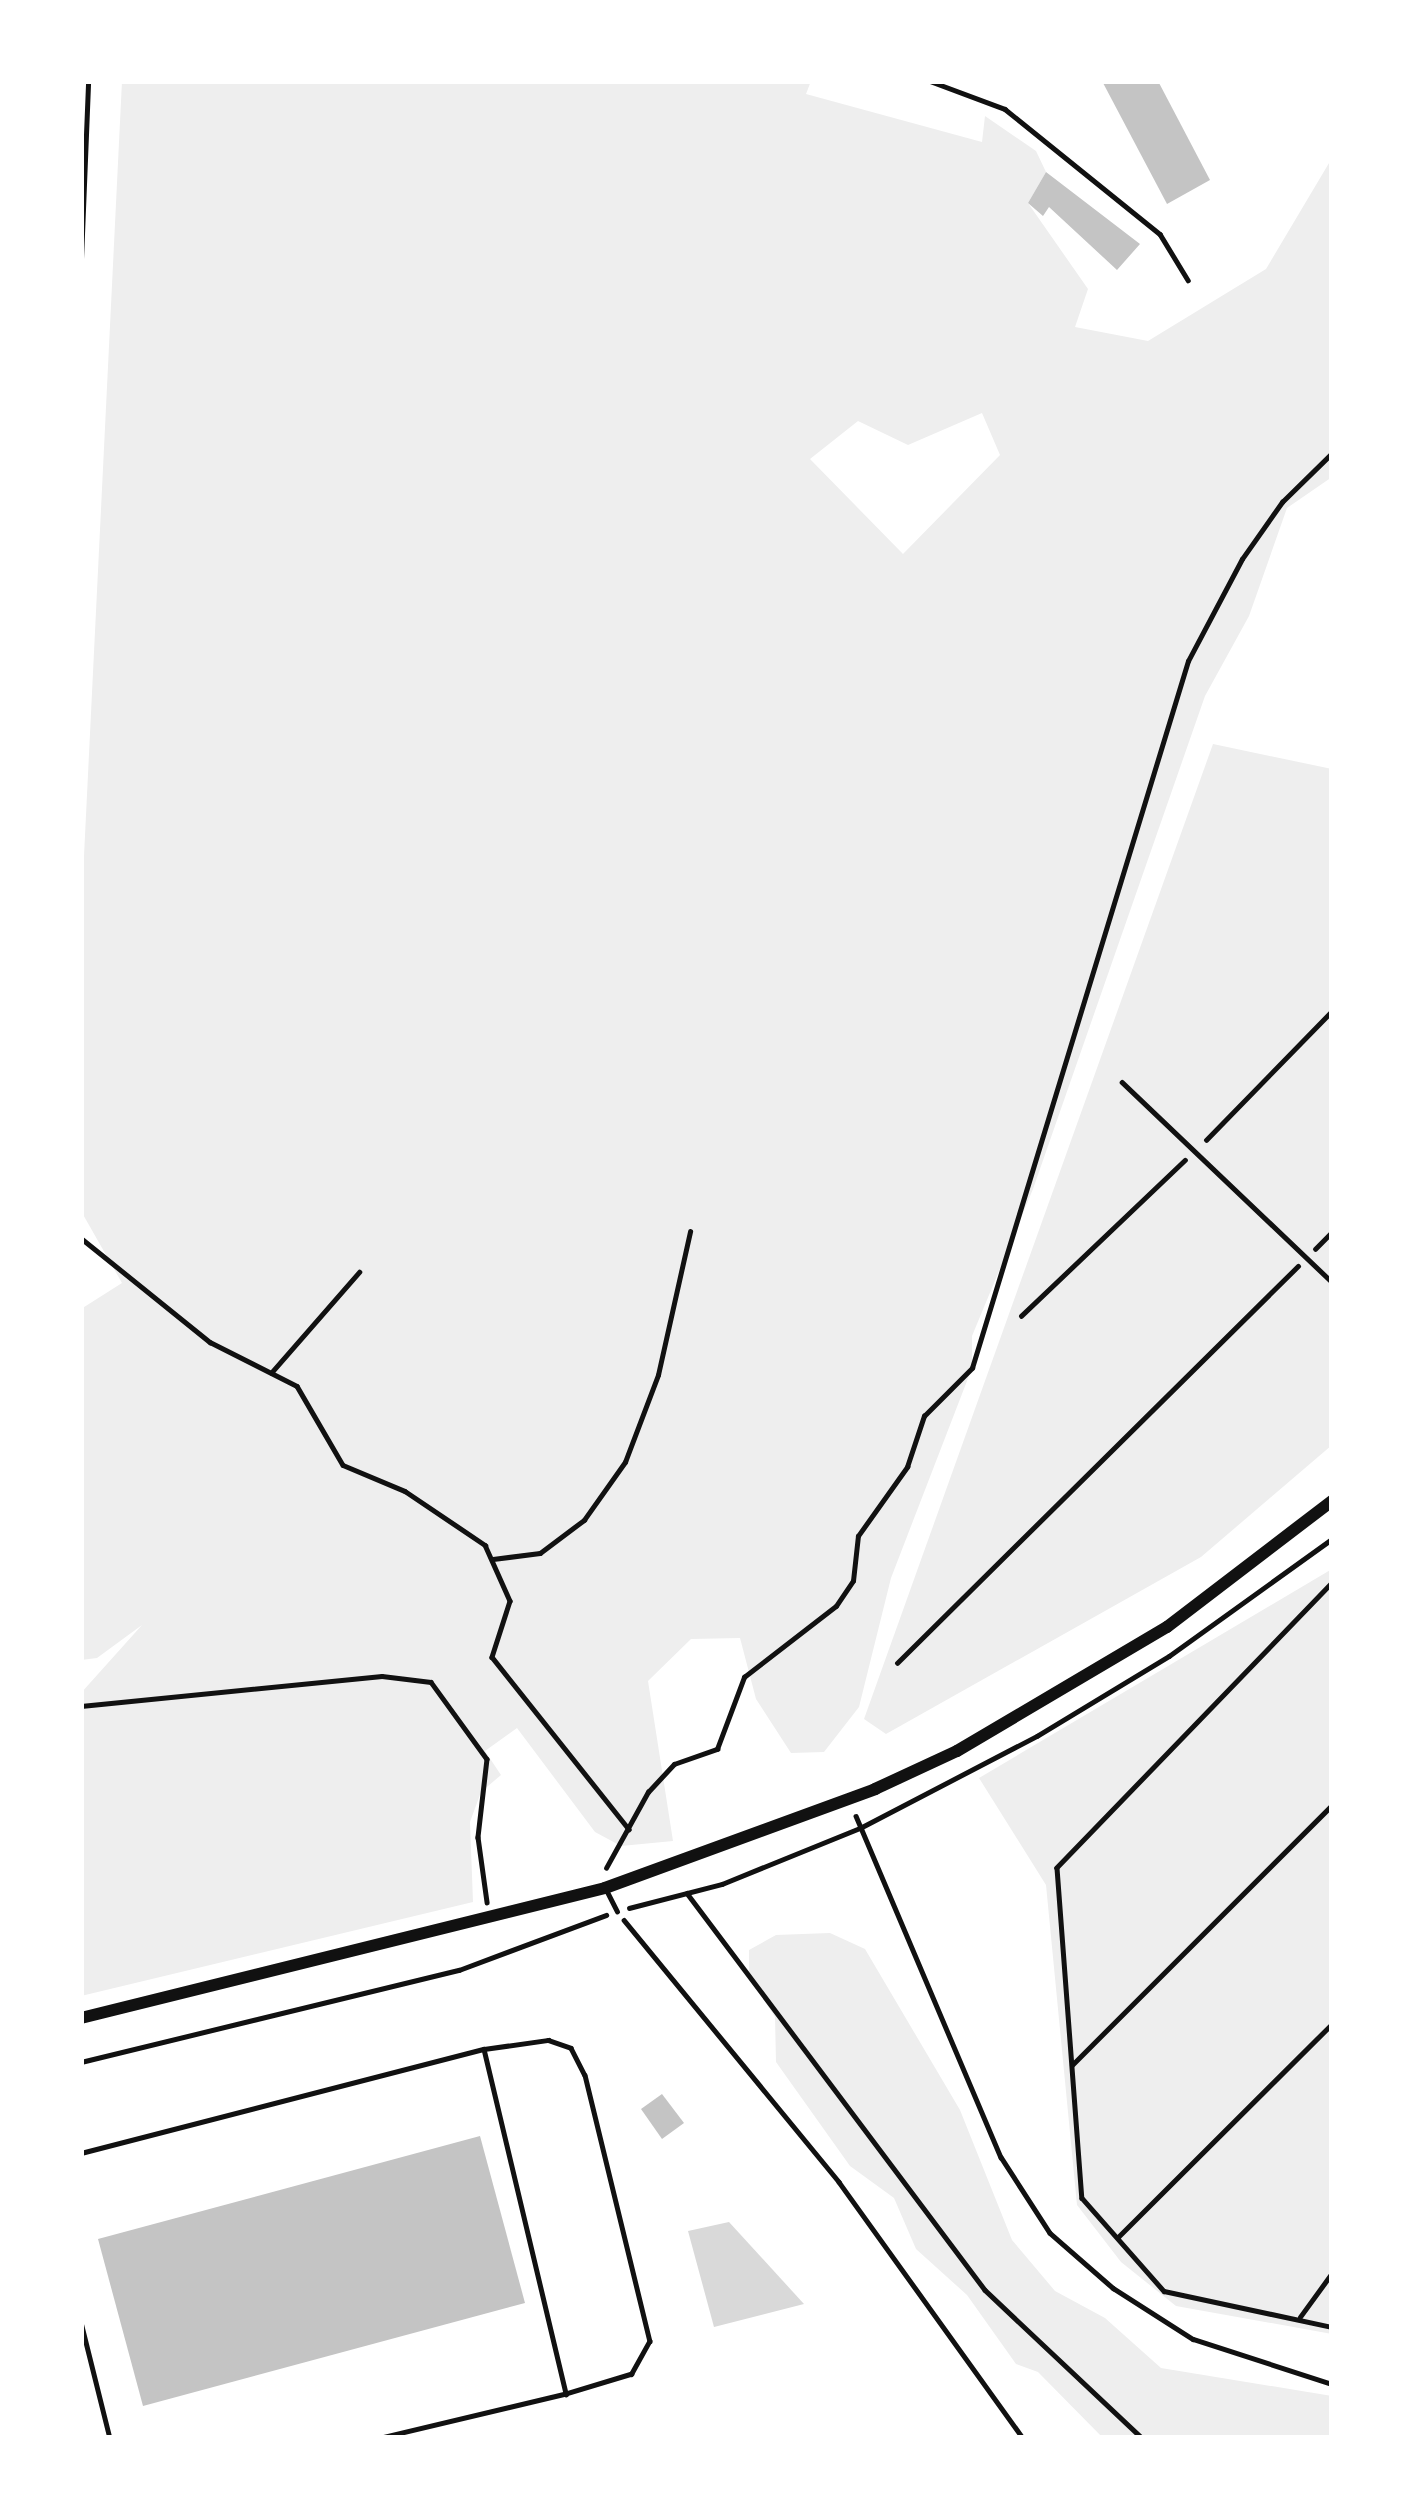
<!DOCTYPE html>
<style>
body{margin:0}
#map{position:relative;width:1413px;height:2519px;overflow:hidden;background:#fff;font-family:"Alegreya Sans",sans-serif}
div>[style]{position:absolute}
.green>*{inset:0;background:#eee}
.water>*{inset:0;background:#d9d9d9}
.building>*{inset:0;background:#c4c4c4}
.path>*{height:4.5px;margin:-2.25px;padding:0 2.25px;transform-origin:2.25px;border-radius:2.25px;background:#111}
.service>*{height:4.5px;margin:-2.25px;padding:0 2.25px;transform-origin:2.25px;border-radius:2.25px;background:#111}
.tertiary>*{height:12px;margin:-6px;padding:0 6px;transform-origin:6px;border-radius:6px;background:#111}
span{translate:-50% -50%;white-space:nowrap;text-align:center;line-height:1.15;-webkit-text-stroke:9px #fff;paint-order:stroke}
.frame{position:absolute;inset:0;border:84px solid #fff;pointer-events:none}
</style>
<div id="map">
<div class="green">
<div style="clip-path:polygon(evenodd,122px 81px,811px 81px,806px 94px,982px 142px,985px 116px,1036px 151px,1046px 172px,1028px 203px,1088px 289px,1075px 327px,1148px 341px,1266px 269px,1332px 158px,1332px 477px,1287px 508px,1249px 616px,1205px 696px,1033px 1189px,972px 1336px,972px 1368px,891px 1578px,859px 1707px,824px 1752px,791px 1753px,756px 1699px,740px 1638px,691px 1639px,648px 1681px,673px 1841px,621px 1846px,595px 1832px,517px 1728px,485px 1751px,501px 1775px,481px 1792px,470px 1822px,473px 1902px,81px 1996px,81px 1693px,142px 1625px,97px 1658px,81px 1660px,81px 1309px,122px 1283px,81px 1211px,81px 917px,122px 81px,982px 413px,1000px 455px,903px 554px,810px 459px,858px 421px,908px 445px,982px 413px)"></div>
<div style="clip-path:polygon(1213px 744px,1332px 769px,1332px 1445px,1201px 1557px,886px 1734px,864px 1719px)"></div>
<div style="clip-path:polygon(1332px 1569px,1332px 2334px,1176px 2306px,1121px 2262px,1077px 2205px,1046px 1885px,979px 1778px)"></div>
<div style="clip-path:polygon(830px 1933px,865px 1949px,960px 2110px,1012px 2240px,1055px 2291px,1105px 2318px,1161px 2368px,1332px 2396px,1332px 2438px,1103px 2438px,1038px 2372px,1016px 2364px,967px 2295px,916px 2249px,894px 2198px,850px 2166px,776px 2062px,775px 2017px,749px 1977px,749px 1950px,776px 1935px)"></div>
</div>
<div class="water">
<div style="clip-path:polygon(729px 2222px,804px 2304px,714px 2327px,688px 2231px)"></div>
</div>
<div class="building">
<div style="clip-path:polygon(1102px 81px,1158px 81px,1210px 180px,1167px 204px)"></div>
<div style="clip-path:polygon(1046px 172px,1140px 244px,1117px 270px,1049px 207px,1043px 216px,1028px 203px)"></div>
<div style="clip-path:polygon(662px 2094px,684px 2123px,662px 2139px,641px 2109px)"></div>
<div style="clip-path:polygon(480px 2136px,525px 2303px,143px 2406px,98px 2239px)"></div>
</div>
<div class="path">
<div style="left:1206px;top:1140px;width:180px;rotate:-45.7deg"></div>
<div style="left:81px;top:1238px;width:166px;rotate:38.9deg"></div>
<div style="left:210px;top:1342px;width:97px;rotate:26.8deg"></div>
<div style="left:297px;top:1386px;width:91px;rotate:59.8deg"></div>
<div style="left:343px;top:1465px;width:67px;rotate:22.8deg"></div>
<div style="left:405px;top:1491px;width:97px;rotate:34deg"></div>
<div style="left:485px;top:1545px;width:61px;rotate:65.9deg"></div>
<div style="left:510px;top:1601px;width:59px;rotate:107.8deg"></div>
<div style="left:492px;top:1657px;width:220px;rotate:51.5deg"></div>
<div style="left:1315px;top:1249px;width:24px;rotate:-45deg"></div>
<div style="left:1021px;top:1316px;width:226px;rotate:-43.6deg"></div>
<div style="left:271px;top:1373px;width:134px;rotate:-48.9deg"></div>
<div style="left:493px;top:1559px;width:47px;rotate:-7.3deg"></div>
<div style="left:540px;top:1553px;width:55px;rotate:-36.9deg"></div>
<div style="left:584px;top:1520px;width:71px;rotate:-54.7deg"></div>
<div style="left:625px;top:1462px;width:93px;rotate:-69.2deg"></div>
<div style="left:658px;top:1375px;width:147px;rotate:-77.4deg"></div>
<div style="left:1332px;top:1583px;width:396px;rotate:134deg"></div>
<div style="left:1057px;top:1868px;width:331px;rotate:85.7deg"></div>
<div style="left:1082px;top:2198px;width:124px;rotate:48.6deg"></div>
<div style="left:1164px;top:2291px;width:172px;rotate:12.1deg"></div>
<div style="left:897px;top:1663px;width:564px;rotate:-44.71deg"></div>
<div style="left:81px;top:1706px;width:302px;rotate:-5.7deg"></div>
<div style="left:382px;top:1676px;width:49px;rotate:7deg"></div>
<div style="left:431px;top:1682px;width:95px;rotate:54deg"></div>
<div style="left:487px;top:1759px;width:79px;rotate:96.6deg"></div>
<div style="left:478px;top:1837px;width:66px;rotate:82.1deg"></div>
<div style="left:856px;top:1816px;width:371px;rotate:67deg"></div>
<div style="left:1001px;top:2157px;width:90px;rotate:57.2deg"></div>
<div style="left:1050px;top:2233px;width:84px;rotate:41.1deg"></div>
<div style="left:1113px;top:2288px;width:95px;rotate:32.5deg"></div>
<div style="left:1193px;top:2339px;width:146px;rotate:17.9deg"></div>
<div style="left:606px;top:1868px;width:87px;rotate:-61.1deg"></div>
<div style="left:648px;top:1792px;width:38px;rotate:-47deg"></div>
<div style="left:674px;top:1764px;width:46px;rotate:-19.2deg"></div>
<div style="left:717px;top:1749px;width:77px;rotate:-69.4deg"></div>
<div style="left:744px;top:1677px;width:116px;rotate:-37.7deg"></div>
<div style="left:836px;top:1606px;width:30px;rotate:-56deg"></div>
<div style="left:853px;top:1581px;width:45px;rotate:-83.7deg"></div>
<div style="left:858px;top:1536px;width:85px;rotate:-54.6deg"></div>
<div style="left:907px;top:1467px;width:54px;rotate:-71.6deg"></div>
<div style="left:924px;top:1416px;width:68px;rotate:-45deg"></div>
<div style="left:972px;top:1368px;width:739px;rotate:-73.01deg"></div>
<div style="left:1188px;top:661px;width:115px;rotate:-62.1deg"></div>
<div style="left:1242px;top:559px;width:70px;rotate:-54.9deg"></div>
<div style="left:1282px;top:502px;width:70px;rotate:-44.4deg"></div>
<div style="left:687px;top:1893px;width:496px;rotate:53.1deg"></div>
<div style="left:985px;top:2290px;width:216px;rotate:43.3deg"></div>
<div style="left:629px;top:1908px;width:96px;rotate:-14.5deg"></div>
<div style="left:722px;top:1884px;width:149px;rotate:-22.1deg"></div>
<div style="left:860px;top:1828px;width:199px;rotate:-27.5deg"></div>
<div style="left:1037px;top:1736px;width:154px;rotate:-31.2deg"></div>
<div style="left:1169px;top:1656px;width:201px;rotate:-35.7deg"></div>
<div style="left:624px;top:1920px;width:339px;rotate:50.6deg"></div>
<div style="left:839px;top:2182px;width:315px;rotate:54.3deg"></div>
<div style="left:81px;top:2062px;width:389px;rotate:-13.7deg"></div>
<div style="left:459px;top:1970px;width:157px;rotate:-20.5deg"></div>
<div style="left:1072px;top:2065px;width:368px;rotate:-45deg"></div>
<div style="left:1118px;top:2237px;width:302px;rotate:-44.9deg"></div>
<div style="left:1300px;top:2317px;width:54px;rotate:-54deg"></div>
</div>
<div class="service">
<div style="left:930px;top:81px;width:80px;rotate:20.5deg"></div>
<div style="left:1005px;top:109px;width:199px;rotate:38.9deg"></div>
<div style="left:1160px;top:234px;width:54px;rotate:58.7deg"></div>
<div style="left:81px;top:259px;width:178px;rotate:-87.7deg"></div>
<div style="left:1122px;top:1082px;width:290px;rotate:43.6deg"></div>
<div style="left:606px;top:1889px;width:25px;rotate:63deg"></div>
<div style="left:484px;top:2049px;width:65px;rotate:-8deg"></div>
<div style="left:548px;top:2040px;width:24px;rotate:19deg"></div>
<div style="left:571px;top:2048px;width:30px;rotate:63deg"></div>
<div style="left:585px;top:2075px;width:274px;rotate:76.3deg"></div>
<div style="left:650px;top:2341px;width:38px;rotate:119deg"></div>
<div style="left:632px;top:2374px;width:69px;rotate:163.1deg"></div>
<div style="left:81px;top:2153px;width:416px;rotate:-14.5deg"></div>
<div style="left:484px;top:2049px;width:355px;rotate:76.6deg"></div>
<div style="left:566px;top:2394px;width:190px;rotate:166.6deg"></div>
<div style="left:81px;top:2322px;width:120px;rotate:76deg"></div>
</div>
<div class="tertiary">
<div style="left:81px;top:2018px;width:540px;rotate:-13.93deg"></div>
<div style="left:605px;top:1888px;width:288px;rotate:-20.1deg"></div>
<div style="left:875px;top:1789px;width:90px;rotate:-24.9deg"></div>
<div style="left:957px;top:1751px;width:244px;rotate:-30.6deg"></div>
<div style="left:1167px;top:1627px;width:208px;rotate:-37.4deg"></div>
</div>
<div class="frame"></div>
</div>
